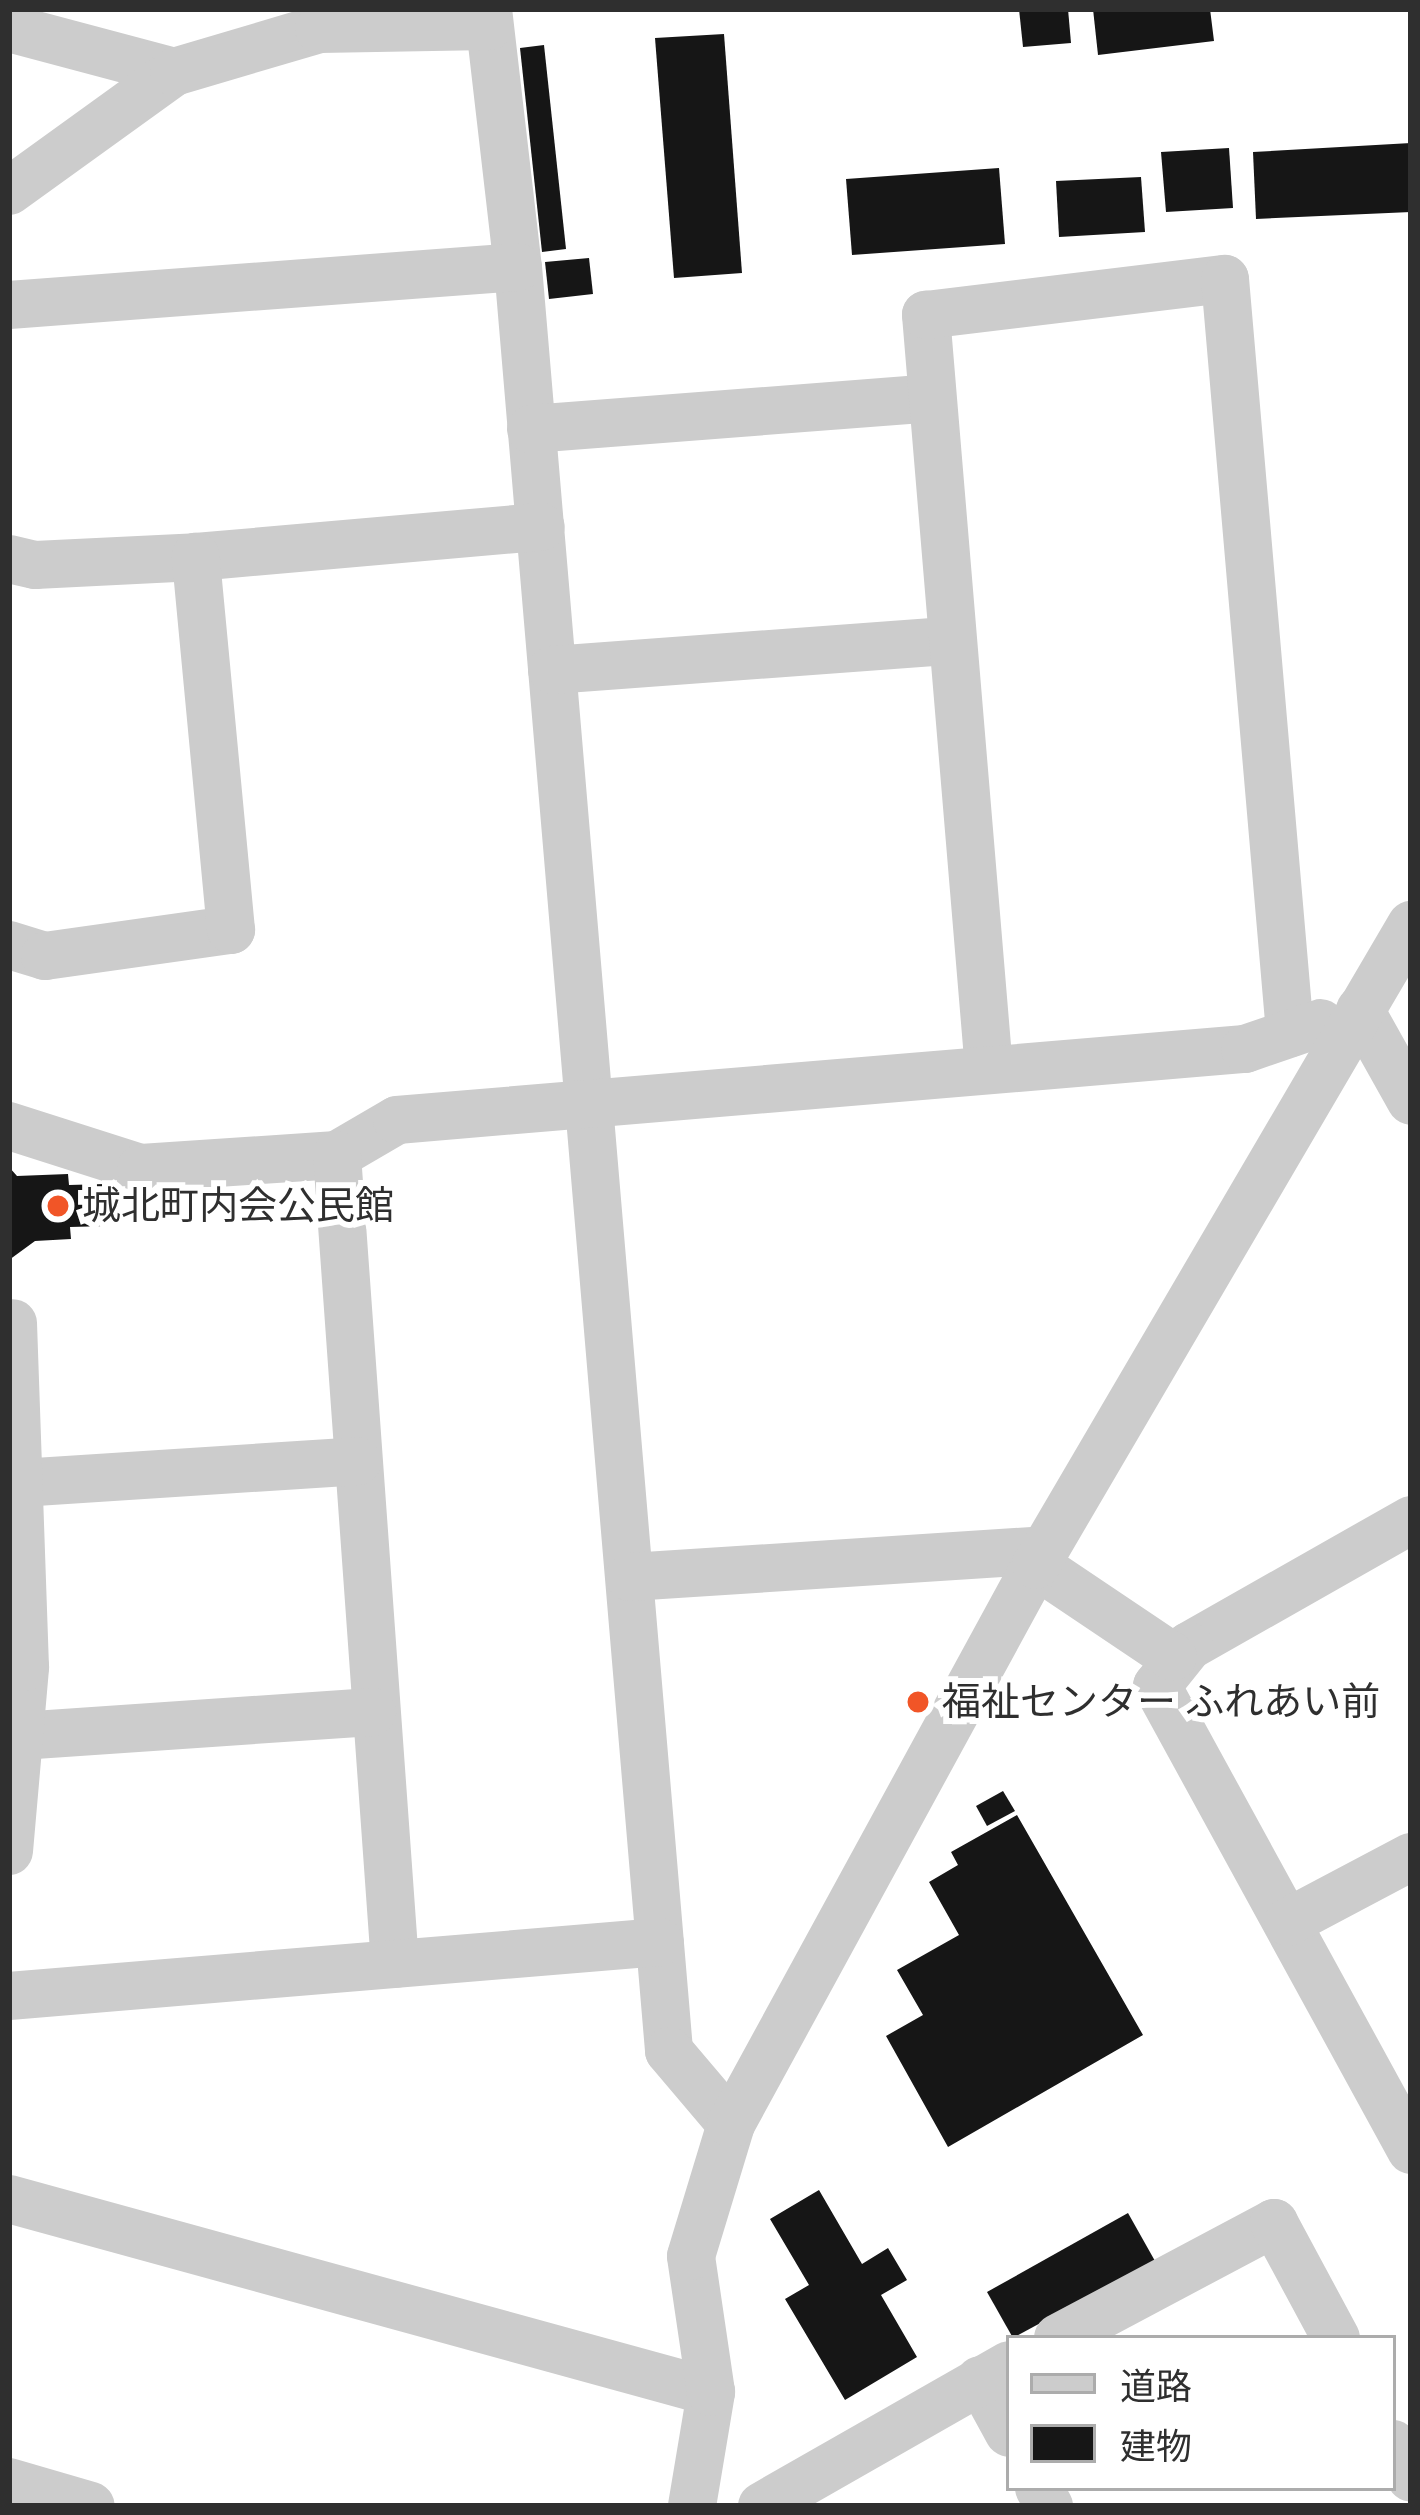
<!DOCTYPE html>
<meta charset="utf-8">
<style>
body{margin:0}
#map{position:relative;width:1420px;height:2515px;overflow:hidden;background:#fff;font-family:"Fira Sans Condensed","Noto Sans JP",sans-serif}
div>[style]{position:absolute}
.building>*{inset:0;background:#161616}
.minor>*{height:48px;margin:-24px;padding:0 24px;transform-origin:24px;border-radius:24px;background:#ccc}
.dots>*{width:33px;height:33px;translate:-50% -50%;box-sizing:border-box;border:6px solid #fff;border-radius:50%}
span{translate:-50% -50%;white-space:nowrap;text-align:center;line-height:1.15;-webkit-text-stroke:12px #fff;paint-order:stroke}
.poi-label{font-size:39px;color:#2f2f2f}
.left{translate:0 -50%;text-align:left}
.frame{position:absolute;inset:0;border:12px solid #2f2f2f;pointer-events:none}
.legend{position:absolute;left:1006px;top:2335px;width:390px;height:156px;box-sizing:border-box;background:#fff;border:3px solid #acacac;margin:0;padding:15px 21px;list-style:none;font-size:36px;color:#2f2f2f}
.legend li{display:flex;align-items:center;gap:24px;height:60px}
.legend b{width:60px;border:3px solid #acacac}
</style>
<div id="map">
<div class="building">
<div style="clip-path:polygon(1019px 9px,1068px 9px,1071px 43px,1023px 47px)"></div>
<div style="clip-path:polygon(1093px 9px,1210px 9px,1214px 41px,1098px 55px)"></div>
<div style="clip-path:polygon(724px 34px,742px 273px,674px 278px,655px 38px)"></div>
<div style="clip-path:polygon(544px 45px,566px 249px,542px 252px,520px 48px)"></div>
<div style="clip-path:polygon(1411px 143px,1411px 212px,1256px 219px,1253px 152px)"></div>
<div style="clip-path:polygon(1229px 148px,1233px 208px,1166px 212px,1161px 152px)"></div>
<div style="clip-path:polygon(999px 168px,1005px 244px,852px 255px,846px 179px)"></div>
<div style="clip-path:polygon(1141px 177px,1145px 232px,1059px 237px,1056px 181px)"></div>
<div style="clip-path:polygon(589px 258px,593px 294px,549px 299px,545px 262px)"></div>
<div style="clip-path:polygon(9px 1167px,17px 1176px,68px 1174px,69px 1185px,105px 1184px,107px 1226px,70px 1227px,71px 1239px,35px 1241px,9px 1260px)"></div>
<div style="clip-path:polygon(1003px 1791px,1015px 1811px,987px 1826px,976px 1806px)"></div>
<div style="clip-path:polygon(1017px 1815px,1143px 2035px,948px 2147px,886px 2036px,923px 2015px,897px 1970px,959px 1935px,929px 1882px,958px 1865px,951px 1852px)"></div>
<div style="clip-path:polygon(819px 2190px,862px 2264px,888px 2248px,907px 2280px,881px 2295px,917px 2357px,845px 2400px,785px 2299px,809px 2285px,770px 2219px)"></div>
<div style="clip-path:polygon(1128px 2213px,1155px 2261px,1013px 2338px,987px 2292px)"></div>
</div>
<div class="minor">
<div style="left:488px;top:9px;width:260px;rotate:83.4deg"></div>
<div style="left:518px;top:267px;width:1790px;rotate:85.16deg"></div>
<div style="left:669px;top:2051px;width:96px;rotate:49.7deg"></div>
<div style="left:9px;top:28px;width:171px;rotate:14.9deg"></div>
<div style="left:9px;top:191px;width:203px;rotate:-35.8deg"></div>
<div style="left:174px;top:72px;width:151px;rotate:-16.5deg"></div>
<div style="left:319px;top:29px;width:170px;rotate:-1deg"></div>
<div style="left:9px;top:305px;width:510px;rotate:-4.27deg"></div>
<div style="left:531px;top:429px;width:401px;rotate:-4.4deg"></div>
<div style="left:9px;top:559px;width:27px;rotate:13deg"></div>
<div style="left:35px;top:565px;width:161px;rotate:-2.8deg"></div>
<div style="left:196px;top:557px;width:346px;rotate:-5deg"></div>
<div style="left:552px;top:670px;width:399px;rotate:-4.2deg"></div>
<div style="left:9px;top:945px;width:38px;rotate:17deg"></div>
<div style="left:45px;top:956px;width:188px;rotate:-8deg"></div>
<div style="left:231px;top:930px;width:375px;rotate:-95.4deg"></div>
<div style="left:1360px;top:1010px;width:104px;rotate:60.7deg"></div>
<div style="left:989px;top:1070px;width:758px;rotate:-94.77deg"></div>
<div style="left:926px;top:315px;width:301px;rotate:-6.9deg"></div>
<div style="left:1225px;top:279px;width:757px;rotate:85.07deg"></div>
<div style="left:9px;top:1126px;width:139px;rotate:17.7deg"></div>
<div style="left:141px;top:1168px;width:196px;rotate:-3.8deg"></div>
<div style="left:337px;top:1155px;width:69px;rotate:-30.3deg"></div>
<div style="left:397px;top:1120px;width:851px;rotate:-4.79deg"></div>
<div style="left:1245px;top:1049px;width:80px;rotate:-18.9deg"></div>
<div style="left:337px;top:1155px;width:811px;rotate:85.9deg"></div>
<div style="left:20px;top:1483px;width:338px;rotate:-3.7deg"></div>
<div style="left:1411px;top:1520px;width:255px;rotate:150.4deg"></div>
<div style="left:1189px;top:1646px;width:51px;rotate:128.7deg"></div>
<div style="left:1157px;top:1686px;width:529px;rotate:61.3deg"></div>
<div style="left:1036px;top:1565px;width:165px;rotate:33.9deg"></div>
<div style="left:630px;top:1577px;width:415px;rotate:-3.7deg"></div>
<div style="left:20px;top:1736px;width:353px;rotate:-3.9deg"></div>
<div style="left:9px;top:1851px;width:185px;rotate:-85deg"></div>
<div style="left:25px;top:1667px;width:344px;rotate:-92deg"></div>
<div style="left:1288px;top:1922px;width:139px;rotate:-27.9deg"></div>
<div style="left:9px;top:1996px;width:653px;rotate:-4.74deg"></div>
<div style="left:9px;top:2199px;width:728px;rotate:15.37deg"></div>
<div style="left:1058px;top:2338px;width:245px;rotate:-28deg"></div>
<div style="left:1274px;top:2223px;width:131px;rotate:61.7deg"></div>
<div style="left:980px;top:2380px;width:60px;rotate:61.3deg"></div>
<div style="left:1393px;top:2444px;width:38px;rotate:62deg"></div>
<div style="left:9px;top:2482px;width:85px;rotate:16.3deg"></div>
<div style="left:1039px;top:2488px;width:21px;rotate:61deg"></div>
<div style="left:692px;top:2506px;width:116px;rotate:-80.5deg"></div>
<div style="left:711px;top:2392px;width:137px;rotate:-98.4deg"></div>
<div style="left:691px;top:2256px;width:138px;rotate:-73.1deg"></div>
<div style="left:731px;top:2124px;width:637px;rotate:-61.38deg"></div>
<div style="left:1036px;top:1565px;width:742px;rotate:-59.63deg"></div>
<div style="left:762px;top:2506px;width:284px;rotate:-29.7deg"></div>
</div>
<div class="dots">
<div style="left:58px;top:1206px;background:#f15527"></div>
<div style="left:918px;top:1702px;background:#f15527"></div>
</div>
<div class="poi-label">
<span class="left" style="left:82px;top:1206px">城北町内会公民館</span>
<span class="left" style="left:942px;top:1702px">福祉センター ふれあい前</span>
</div>
<div class="frame"></div>
<ul class="legend">
<li><b style="height:15px;background:#ccc"></b>道路</li>
<li><b style="height:33px;background:#161616"></b>建物</li>
</ul>
</div>
